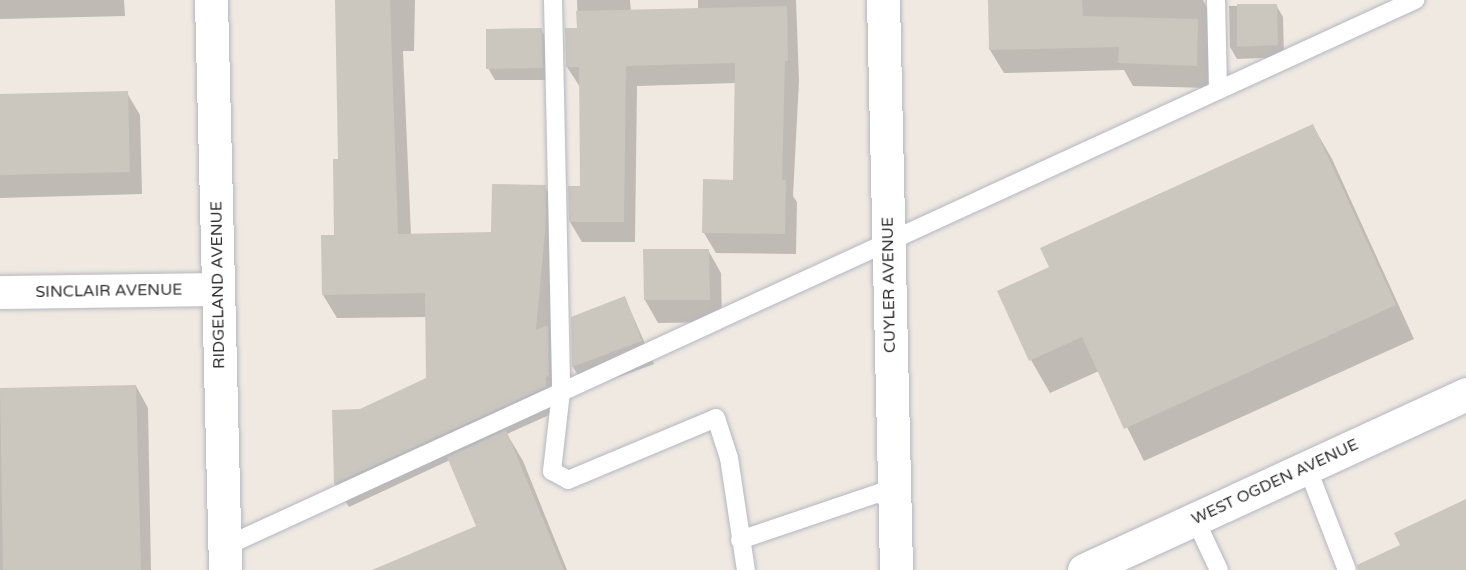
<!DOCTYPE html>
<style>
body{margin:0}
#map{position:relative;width:1466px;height:570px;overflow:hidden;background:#efe9e1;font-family:"Varela Round",sans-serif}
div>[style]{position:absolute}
.shadow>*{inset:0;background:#0003}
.building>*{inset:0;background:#cbc7bf}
.roads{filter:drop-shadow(0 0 2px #b4b7c1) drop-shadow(0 0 2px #b4b7c1)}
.lane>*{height:18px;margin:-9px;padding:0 9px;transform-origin:9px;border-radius:9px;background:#fff}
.street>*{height:33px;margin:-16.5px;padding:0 16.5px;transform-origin:16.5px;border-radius:16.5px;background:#fff}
.secondary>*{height:33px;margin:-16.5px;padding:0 16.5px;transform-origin:16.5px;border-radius:16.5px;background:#fff}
span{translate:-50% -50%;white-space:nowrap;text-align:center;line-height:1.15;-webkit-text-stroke:4.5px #fff;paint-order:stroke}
.street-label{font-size:16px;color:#2e2e2e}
</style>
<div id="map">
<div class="shadow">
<div style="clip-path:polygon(0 0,124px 0,125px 16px,0 19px)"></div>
<div style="clip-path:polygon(337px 0,415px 0,414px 51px,403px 51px,411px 235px,492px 234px,545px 187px,558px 210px,558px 411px,507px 434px,523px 461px,567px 570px,418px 570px,478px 527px,450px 460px,349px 507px,335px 484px,333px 411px,360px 411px,428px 379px,427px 317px,337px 318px,323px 295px,336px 237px,340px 160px)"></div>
<div style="clip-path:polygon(577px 0,630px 0,631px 12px,698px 10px,698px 0,796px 0,799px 81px,793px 196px,797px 202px,796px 254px,716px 253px,704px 233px,734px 181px,736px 83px,637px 86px,635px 242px,582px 242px,570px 222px,582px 187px,580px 87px,567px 67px,578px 29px)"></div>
<div style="clip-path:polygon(989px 0,1203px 0,1217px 29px,1209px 88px,1133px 86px,1124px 70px,1004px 73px,990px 50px)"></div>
<div style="clip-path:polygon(1276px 5px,1283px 17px,1284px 57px,1237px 59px,1230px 47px,1229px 6px)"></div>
<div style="clip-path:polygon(541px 30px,549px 42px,549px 80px,495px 80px,488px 68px)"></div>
<div style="clip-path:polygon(127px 93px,140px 115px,142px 194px,0 198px,0 96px)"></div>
<div style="clip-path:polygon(1313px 126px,1332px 159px,1414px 339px,1144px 461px,1099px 371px,1050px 393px,1031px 360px,1051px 268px)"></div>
<div style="clip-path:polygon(708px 250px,721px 273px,722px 322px,658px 323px,645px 300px)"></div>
<div style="clip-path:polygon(625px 298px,654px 364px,586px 389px,573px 367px,572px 318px)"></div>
<div style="clip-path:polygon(136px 386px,148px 408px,151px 570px,0 570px,0 390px)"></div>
</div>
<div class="building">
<div style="clip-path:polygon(335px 0,390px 0,398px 234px,491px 232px,492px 184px,546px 185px,546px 222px,536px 330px,548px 325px,549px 375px,546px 377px,546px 387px,334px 484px,332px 410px,360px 409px,426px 378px,425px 293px,322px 295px,321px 235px,334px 235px,333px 159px,338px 159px)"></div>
<div style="clip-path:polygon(988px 0,1082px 0,1083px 16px,1198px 19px,1197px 66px,1118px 63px,1119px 47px,989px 50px)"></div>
<div style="clip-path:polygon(1237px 4px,1277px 4px,1278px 45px,1237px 47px)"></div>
<div style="clip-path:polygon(787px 6px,788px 61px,785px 61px,782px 180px,786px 180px,785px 234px,702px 233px,703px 179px,733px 180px,735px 63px,626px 66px,624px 222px,569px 222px,568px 186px,580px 186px,579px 67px,566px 67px,565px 28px,577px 28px,576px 11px)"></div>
<div style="clip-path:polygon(542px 28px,543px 68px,486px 69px,486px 29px)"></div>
<div style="clip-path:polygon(128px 91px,130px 172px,0 175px,0 94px)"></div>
<div style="clip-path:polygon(1313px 124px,1396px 305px,1124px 429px,1082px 337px,1029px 361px,997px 291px,1049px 267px,1040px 248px)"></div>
<div style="clip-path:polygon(643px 249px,709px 249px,710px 300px,644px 300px)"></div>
<div style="clip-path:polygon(625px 296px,642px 341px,572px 367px,571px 317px)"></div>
<div style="clip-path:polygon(136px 385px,141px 570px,3px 570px,0 388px)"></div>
<div style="clip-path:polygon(506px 430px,564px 570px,372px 570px,476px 526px,447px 457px)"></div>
<div style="clip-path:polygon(1466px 499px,1466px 570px,1358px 570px,1357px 565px,1400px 545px,1394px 533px)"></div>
</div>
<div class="roads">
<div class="lane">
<div style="left:553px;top:0;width:392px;rotate:88.8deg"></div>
<div style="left:561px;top:392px;width:80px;rotate:96.5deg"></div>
<div style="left:552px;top:471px;width:18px;rotate:29deg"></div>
<div style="left:568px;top:480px;width:160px;rotate:-22.7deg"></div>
<div style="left:716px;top:418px;width:42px;rotate:72deg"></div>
<div style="left:729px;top:458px;width:113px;rotate:81.4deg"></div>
<div style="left:1216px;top:0;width:90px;rotate:88.7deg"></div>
<div style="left:1307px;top:467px;width:110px;rotate:68.8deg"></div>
<div style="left:1195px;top:519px;width:56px;rotate:64.8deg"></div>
<div style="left:740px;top:540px;width:163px;rotate:-18.7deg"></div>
<div style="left:224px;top:547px;width:1311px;rotate:-24.67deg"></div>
</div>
<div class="street">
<div style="left:883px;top:0;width:570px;rotate:88.69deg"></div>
<div style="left:0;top:292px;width:218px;rotate:-0.8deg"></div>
</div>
<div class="secondary">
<div style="left:211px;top:0;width:570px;rotate:88.59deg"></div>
<div style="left:1084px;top:570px;width:421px;rotate:-24.7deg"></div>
</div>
</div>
<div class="street-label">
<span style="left:218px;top:285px;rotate:-91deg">RIDGELAND AVENUE</span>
<span style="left:889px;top:285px;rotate:-91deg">CUYLER AVENUE</span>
<span style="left:109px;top:291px;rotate:-1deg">SINCLAIR AVENUE</span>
<span style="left:1275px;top:482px;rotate:-25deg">WEST OGDEN AVENUE</span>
</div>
</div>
